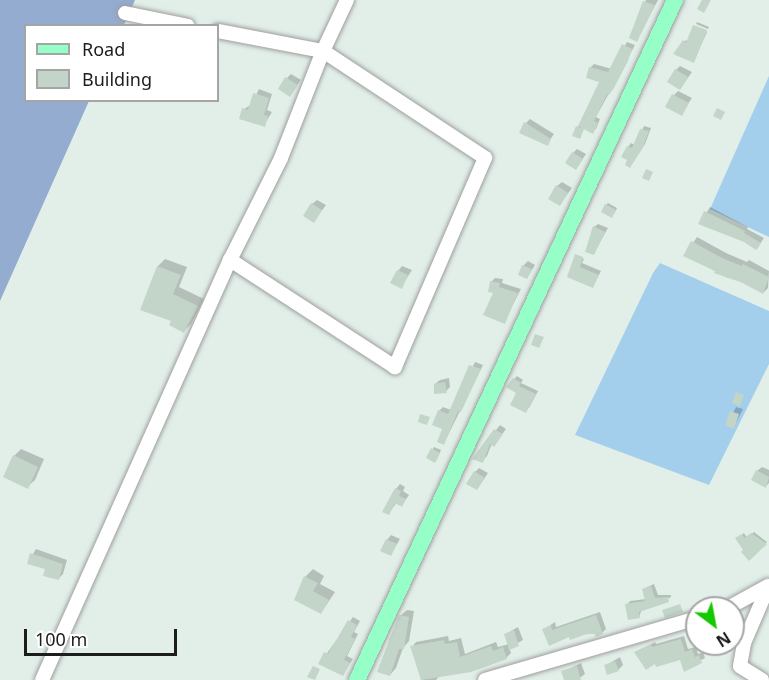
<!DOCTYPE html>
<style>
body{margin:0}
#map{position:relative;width:769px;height:680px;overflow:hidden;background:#e2efe9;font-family:"Noto Sans",sans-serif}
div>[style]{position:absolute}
.grass>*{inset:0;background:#a4cfec}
.forest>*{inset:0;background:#94acd0}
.shadow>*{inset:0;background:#0003}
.building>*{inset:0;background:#c2d5c8}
.roads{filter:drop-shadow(0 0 2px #9e9e9e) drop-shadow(0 0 2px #9e9e9e)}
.minor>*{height:14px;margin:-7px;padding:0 7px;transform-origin:7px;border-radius:7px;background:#fff}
.major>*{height:16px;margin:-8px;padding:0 8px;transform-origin:8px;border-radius:8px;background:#96ffc7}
span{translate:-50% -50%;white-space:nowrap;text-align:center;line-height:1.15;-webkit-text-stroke:6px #fff;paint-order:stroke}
.legend{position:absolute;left:24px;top:24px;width:195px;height:78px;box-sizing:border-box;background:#fff;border:2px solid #a5a5a5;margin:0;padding:8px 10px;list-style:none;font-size:18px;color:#1d1d1d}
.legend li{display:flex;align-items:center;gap:12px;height:30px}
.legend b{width:30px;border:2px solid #a5a5a5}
.north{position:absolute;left:685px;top:596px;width:60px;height:60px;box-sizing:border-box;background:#fff;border:2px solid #a5a5a5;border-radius:50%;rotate:148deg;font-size:16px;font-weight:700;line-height:24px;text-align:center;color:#1d1d1d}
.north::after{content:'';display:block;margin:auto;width:21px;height:27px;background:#14c900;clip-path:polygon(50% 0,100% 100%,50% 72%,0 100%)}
.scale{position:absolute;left:24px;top:629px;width:153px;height:27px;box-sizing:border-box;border:3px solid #1d1d1d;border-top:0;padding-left:8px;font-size:18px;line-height:21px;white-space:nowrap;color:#1d1d1d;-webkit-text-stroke:4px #fff;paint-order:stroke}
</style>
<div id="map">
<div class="grass">
<div style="clip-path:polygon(769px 76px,769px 237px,710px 209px)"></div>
<div style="clip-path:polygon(660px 263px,769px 311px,769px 364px,709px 485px,575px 435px,653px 273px)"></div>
</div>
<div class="forest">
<div style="clip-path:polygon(0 0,135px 0,124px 25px,26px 26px,26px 100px,89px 101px,0 301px)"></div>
</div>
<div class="shadow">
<div style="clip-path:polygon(646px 0,658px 0,637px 40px,645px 2px)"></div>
<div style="clip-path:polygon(697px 22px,709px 27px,708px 29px,696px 24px)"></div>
<div style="clip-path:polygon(694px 27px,707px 32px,694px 61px,684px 41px,689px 40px)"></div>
<div style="clip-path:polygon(627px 42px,635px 45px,596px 117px,600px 119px,596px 129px,592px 132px,585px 122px,579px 137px,578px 127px,601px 81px,590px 68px,594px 64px,612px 69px)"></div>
<div style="clip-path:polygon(680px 66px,692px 72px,680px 89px,676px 70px)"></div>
<div style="clip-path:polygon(291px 74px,301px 80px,290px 95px,287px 78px)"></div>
<div style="clip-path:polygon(259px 89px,272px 94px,267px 110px,272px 112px,264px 125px,244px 109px,251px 105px)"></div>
<div style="clip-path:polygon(678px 91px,692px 98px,681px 114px,674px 95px)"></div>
<div style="clip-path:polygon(530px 119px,554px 134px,547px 144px,526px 123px)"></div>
<div style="clip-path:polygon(644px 126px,651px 128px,645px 144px,630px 166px,628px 147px,631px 143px,635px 145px)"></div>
<div style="clip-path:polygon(577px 149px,586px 154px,580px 163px,573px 153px)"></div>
<div style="clip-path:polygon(562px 182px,572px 188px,560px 204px,557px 186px)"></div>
<div style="clip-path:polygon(317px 200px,326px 205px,314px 221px,312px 204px)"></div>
<div style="clip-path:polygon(608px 203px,617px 208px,614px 214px,606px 205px)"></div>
<div style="clip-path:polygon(710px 207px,748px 227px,747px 229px,764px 238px,760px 244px,700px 223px)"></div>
<div style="clip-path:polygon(598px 224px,608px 228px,594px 253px,594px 227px)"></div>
<div style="clip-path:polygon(697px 237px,726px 253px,747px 262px,749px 260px,769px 271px,768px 288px,763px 293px,729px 276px,728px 278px,685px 255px)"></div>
<div style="clip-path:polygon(576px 256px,584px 259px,582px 263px,601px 271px,593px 286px,569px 276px)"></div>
<div style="clip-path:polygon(165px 259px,187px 267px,179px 287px,204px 299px,191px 324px,184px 331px,173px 320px,142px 309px,158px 266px)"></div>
<div style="clip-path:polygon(528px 261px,535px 265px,527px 278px,523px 266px)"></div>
<div style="clip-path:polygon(402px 266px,412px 270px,401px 287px,398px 271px)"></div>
<div style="clip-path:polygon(495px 278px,503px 279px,502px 283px,521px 289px,504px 322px,491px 282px)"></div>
<div style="clip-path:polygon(475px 362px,483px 365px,444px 443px,444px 428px,439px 411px,443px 407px,451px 410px)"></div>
<div style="clip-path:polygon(517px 376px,523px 380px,521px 383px,538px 391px,529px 408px,518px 393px,508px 386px)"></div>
<div style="clip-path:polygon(449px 378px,450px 387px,446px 391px,435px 384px,440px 380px)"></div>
<div style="clip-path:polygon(736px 407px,743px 409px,734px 427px,727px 424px)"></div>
<div style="clip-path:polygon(500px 425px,506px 429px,498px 440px,492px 443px,487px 456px,482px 461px,474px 458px)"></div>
<div style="clip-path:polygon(434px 447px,441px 450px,437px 459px,428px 457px)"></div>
<div style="clip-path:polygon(21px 449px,44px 459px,35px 480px,27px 487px,14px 456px)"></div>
<div style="clip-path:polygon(762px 467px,769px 470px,769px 483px,766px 486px,757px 471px)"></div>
<div style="clip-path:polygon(479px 468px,488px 473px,477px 489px,475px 472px)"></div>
<div style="clip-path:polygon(400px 484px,405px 487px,403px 491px,409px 495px,402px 505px,397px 502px,389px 513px,396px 489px)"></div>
<div style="clip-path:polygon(754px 532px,767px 542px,749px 559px,739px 537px,744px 533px,747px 538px)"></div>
<div style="clip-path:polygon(391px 535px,400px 539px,391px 554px,387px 540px)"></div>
<div style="clip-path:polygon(36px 549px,67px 560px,63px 574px,58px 579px,47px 568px,28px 562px)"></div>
<div style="clip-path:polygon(313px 569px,324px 576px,320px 584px,335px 592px,321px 613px,296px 599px,306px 576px)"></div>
<div style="clip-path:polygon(654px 584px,658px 595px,671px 595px,671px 597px,642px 609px,639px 617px,627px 605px,630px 601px,646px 599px,643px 589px)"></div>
<div style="clip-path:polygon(407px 610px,414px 611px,409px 641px,403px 648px,396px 668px,390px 675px,387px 654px,389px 640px,400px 616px)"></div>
<div style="clip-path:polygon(600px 612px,606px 629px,602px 633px,570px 635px,543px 630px,555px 622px,556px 627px)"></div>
<div style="clip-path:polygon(741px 614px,745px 620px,733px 628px,733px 619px)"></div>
<div style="clip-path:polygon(353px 617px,360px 621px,354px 632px,358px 634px,347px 656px,353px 659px,343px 674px,320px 663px)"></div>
<div style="clip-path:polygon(518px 627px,523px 640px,509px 648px,511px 653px,506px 658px,440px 675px,436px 680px,423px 680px,412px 647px,416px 642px,448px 636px,449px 641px,461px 638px,465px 654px,496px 642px,498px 647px,509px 644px,506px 634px)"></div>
<div style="clip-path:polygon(684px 636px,688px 649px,696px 647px,698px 654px,703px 652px,705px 658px,685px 669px,681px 658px,636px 652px,655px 642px,656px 644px)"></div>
<div style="clip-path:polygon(620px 657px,623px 665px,618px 670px,605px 666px)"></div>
<div style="clip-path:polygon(581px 663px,585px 674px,577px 680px,566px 680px,563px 672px)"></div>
</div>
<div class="building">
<div style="clip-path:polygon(702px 0,711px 0,704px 13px,697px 9px)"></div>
<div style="clip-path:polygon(643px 1px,655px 5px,637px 42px,629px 38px)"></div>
<div style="clip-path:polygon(693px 25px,707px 30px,694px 63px,673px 54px,683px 40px,686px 43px)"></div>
<div style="clip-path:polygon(622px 44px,632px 49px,628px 61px,614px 88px,609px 95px,607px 94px,594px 121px,598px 123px,593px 134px,578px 126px,599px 82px,586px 78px,589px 67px,608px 72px)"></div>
<div style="clip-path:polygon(675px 69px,688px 77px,680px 90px,667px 82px)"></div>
<div style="clip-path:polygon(285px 77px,298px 85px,290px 97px,278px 89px)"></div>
<div style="clip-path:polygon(253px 93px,269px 98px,264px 115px,268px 116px,265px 127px,239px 119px,242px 108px,248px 110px)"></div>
<div style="clip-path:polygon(672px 94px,689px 103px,682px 116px,665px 107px)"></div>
<div style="clip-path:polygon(717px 108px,725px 112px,721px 120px,713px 116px)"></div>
<div style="clip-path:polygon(524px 122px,551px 139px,548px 146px,519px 133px)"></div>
<div style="clip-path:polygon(576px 126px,584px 129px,580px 139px,572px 136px)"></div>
<div style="clip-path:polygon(640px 129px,649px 131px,642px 149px,630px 168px,625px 165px,627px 160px,621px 157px,627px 146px,632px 148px)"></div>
<div style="clip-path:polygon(572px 152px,583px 159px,576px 170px,565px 163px)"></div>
<div style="clip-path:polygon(646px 169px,653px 172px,649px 181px,642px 178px)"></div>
<div style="clip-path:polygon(556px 185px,568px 193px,560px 206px,548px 199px)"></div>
<div style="clip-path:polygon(311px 203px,322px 210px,314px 223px,303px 216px)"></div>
<div style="clip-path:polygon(605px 204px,616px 210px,612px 218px,601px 212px)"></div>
<div style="clip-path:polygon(704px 211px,745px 231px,744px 233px,761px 243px,758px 248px,756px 250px,744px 242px,698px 224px)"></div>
<div style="clip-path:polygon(593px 226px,605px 232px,594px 255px,585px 252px)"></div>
<div style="clip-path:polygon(691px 241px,722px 258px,742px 266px,743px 264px,769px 277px,763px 294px,743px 283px,714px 273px,715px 271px,683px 256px)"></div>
<div style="clip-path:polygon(575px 254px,583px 257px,580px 267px,599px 275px,593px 288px,567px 277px)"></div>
<div style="clip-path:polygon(522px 265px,532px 269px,527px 279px,518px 275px)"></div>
<div style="clip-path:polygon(157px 266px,181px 275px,173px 294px,198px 306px,184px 333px,169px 325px,171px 321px,140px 310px)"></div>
<div style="clip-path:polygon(397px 270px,408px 275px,402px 289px,390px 283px)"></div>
<div style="clip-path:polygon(490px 281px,500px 283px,499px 287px,518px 293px,505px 324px,483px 315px,493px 293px,488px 292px)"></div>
<div style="clip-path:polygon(535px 334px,544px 337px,539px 348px,531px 345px)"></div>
<div style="clip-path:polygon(469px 365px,481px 369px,461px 412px,458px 411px,444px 445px,437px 442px,442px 429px,432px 425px,438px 410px,448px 414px)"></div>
<div style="clip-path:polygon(513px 378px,521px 383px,519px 386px,536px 394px,526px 413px,510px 405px,516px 393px,506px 387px)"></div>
<div style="clip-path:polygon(445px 382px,447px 393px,434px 394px,434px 384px)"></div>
<div style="clip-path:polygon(736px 392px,744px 395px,740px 406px,732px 403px)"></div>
<div style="clip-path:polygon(730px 411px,739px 414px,734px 429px,725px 425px)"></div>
<div style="clip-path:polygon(420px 414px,430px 417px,427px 425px,418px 422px)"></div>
<div style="clip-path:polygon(494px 429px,503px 434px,494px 447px,490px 444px,483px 463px,472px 459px)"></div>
<div style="clip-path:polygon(431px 448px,440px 453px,435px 463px,426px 458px)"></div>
<div style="clip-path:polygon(13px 455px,38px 467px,28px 489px,3px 477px)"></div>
<div style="clip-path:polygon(756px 470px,769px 477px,766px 488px,751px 480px)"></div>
<div style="clip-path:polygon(474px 471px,485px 478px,477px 490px,466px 484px)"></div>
<div style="clip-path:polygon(395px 488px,401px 491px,399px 496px,406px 499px,402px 507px,395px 503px,389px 515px,382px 512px)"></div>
<div style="clip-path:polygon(751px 533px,767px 544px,749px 561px,741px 552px,743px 550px,735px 538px,742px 534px,744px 538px)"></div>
<div style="clip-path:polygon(386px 539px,397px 544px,391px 556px,380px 551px)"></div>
<div style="clip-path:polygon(30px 553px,63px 564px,59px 580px,43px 576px,45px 569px,27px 564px)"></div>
<div style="clip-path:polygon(304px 576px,318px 583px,313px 591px,329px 600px,321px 614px,294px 600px)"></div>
<div style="clip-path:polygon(651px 586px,655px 598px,668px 597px,669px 602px,639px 612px,640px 618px,628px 620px,625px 604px,645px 601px,642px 589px)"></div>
<div style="clip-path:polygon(680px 604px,683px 612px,665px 618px,662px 610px)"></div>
<div style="clip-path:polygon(735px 614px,742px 624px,733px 632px,733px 616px)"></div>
<div style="clip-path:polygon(399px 615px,409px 617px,404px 649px,399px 649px,390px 676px,377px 672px)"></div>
<div style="clip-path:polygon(596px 615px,603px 634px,596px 637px,594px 633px,584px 635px,570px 640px,569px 637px,549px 646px,542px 629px,551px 625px,552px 630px)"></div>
<div style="clip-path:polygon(348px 620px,357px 625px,351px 637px,355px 639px,344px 660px,350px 663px,343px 676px,318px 664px,324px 652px,328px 654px)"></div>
<div style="clip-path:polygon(514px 630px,519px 646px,509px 650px,504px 634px)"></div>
<div style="clip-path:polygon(681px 639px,685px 652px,692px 649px,695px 657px,699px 655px,702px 663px,684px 672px,680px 660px,656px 667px,655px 664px,646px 670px,634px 652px,651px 644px,652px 647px)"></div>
<div style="clip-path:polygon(444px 640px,445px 644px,457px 642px,460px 657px,491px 646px,493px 651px,503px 647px,507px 659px,471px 672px,421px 680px,410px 646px)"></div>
<div style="clip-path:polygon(615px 661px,619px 671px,607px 675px,604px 665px)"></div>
<div style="clip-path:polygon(313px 666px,320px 669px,315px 680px,307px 677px)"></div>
<div style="clip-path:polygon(577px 666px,581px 680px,564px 680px,561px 671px)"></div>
</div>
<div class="roads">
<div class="minor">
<div style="left:125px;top:13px;width:64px;rotate:11.7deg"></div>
<div style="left:218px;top:31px;width:107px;rotate:10.8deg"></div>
<div style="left:323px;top:51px;width:194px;rotate:33.4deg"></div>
<div style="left:485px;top:158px;width:228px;rotate:113.3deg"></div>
<div style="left:395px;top:367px;width:197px;rotate:-147deg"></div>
<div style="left:728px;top:608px;width:46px;rotate:-28.8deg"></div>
<div style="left:42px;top:680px;width:460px;rotate:-65.9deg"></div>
<div style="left:230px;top:260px;width:114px;rotate:-63.4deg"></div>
<div style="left:281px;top:158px;width:115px;rotate:-68.6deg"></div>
<div style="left:323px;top:51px;width:56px;rotate:-64.8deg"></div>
<div style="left:485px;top:680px;width:221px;rotate:-16.3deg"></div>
<div style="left:762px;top:680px;width:26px;rotate:-148deg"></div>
<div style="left:740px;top:666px;width:23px;rotate:-80deg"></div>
<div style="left:744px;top:643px;width:61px;rotate:-66.8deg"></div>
</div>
<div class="major">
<div style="left:357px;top:680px;width:751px;rotate:-64.94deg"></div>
</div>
</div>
<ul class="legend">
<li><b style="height:8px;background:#96ffc7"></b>Road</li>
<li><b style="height:16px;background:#c2d5c8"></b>Building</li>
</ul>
<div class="north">N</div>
<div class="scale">100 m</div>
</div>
